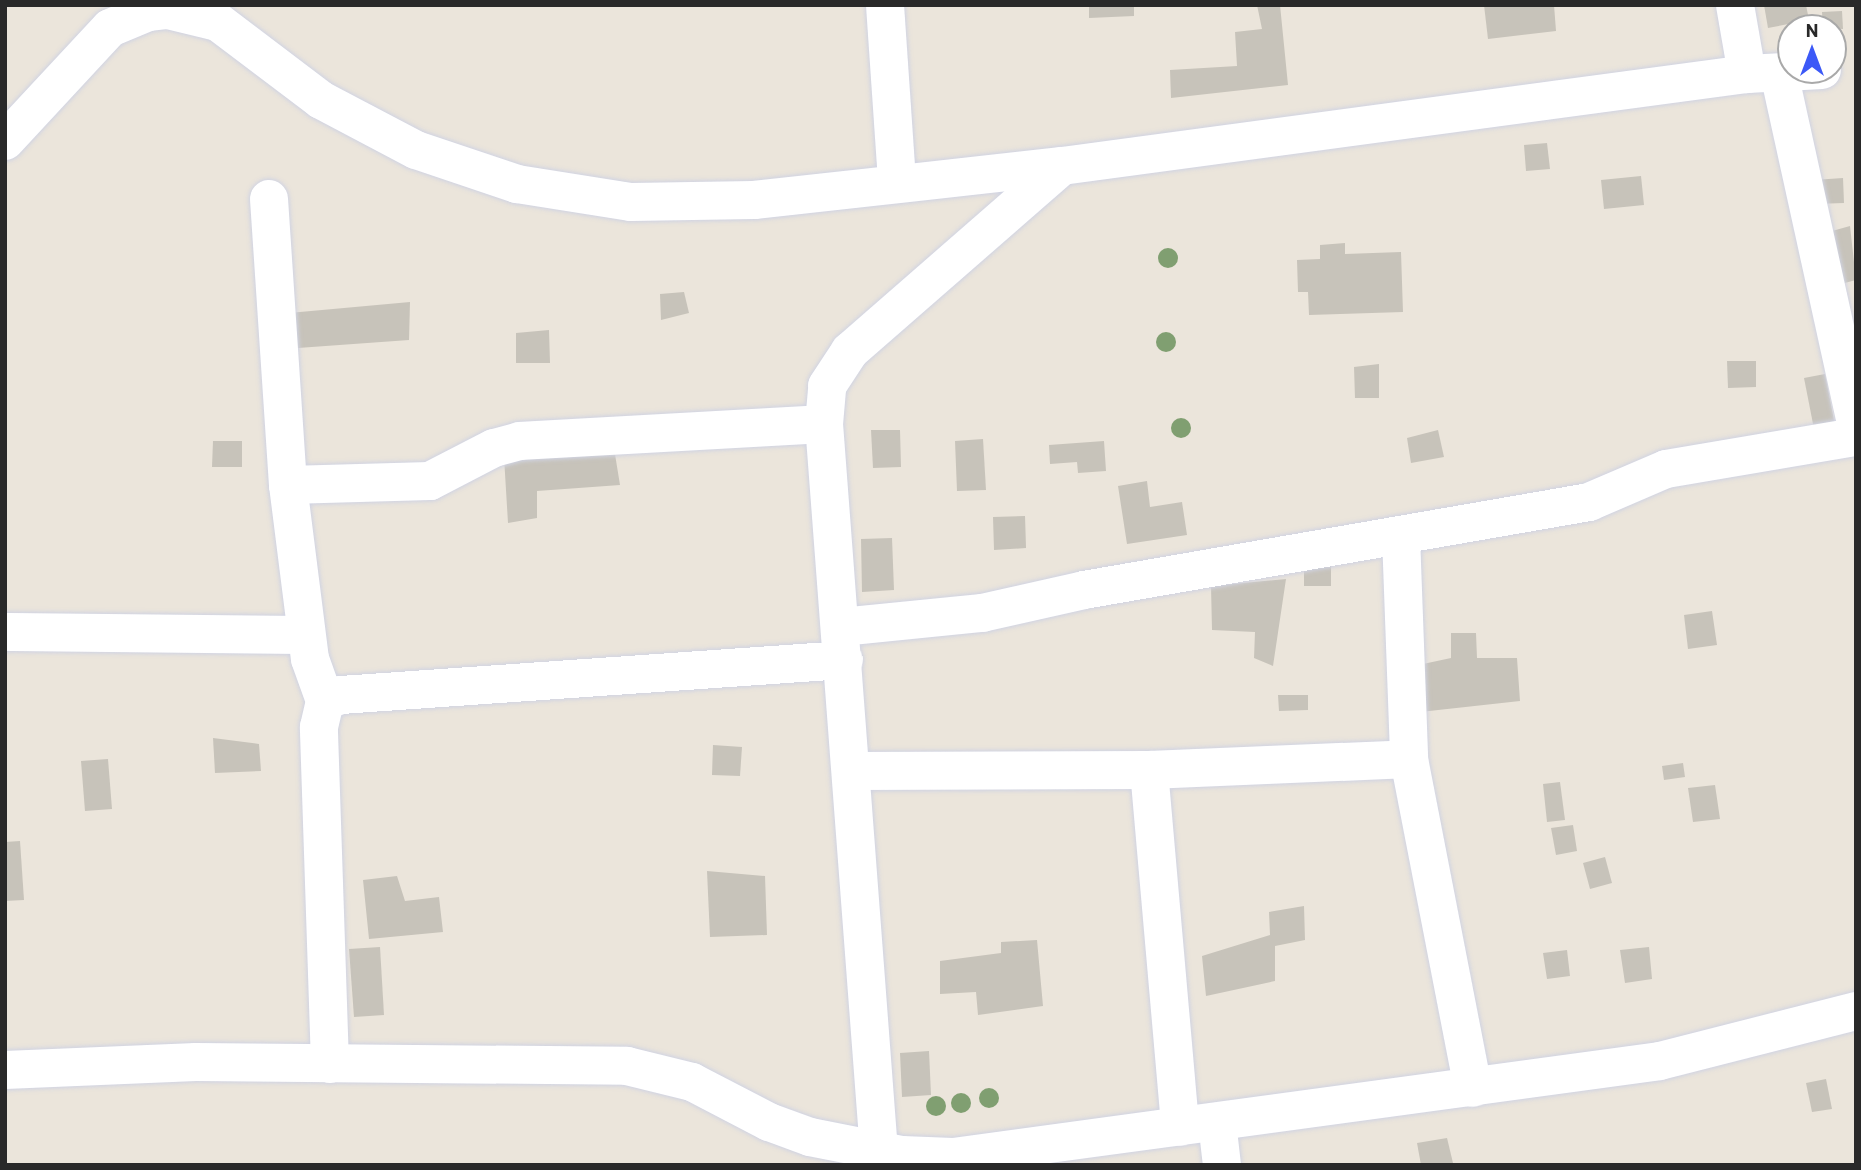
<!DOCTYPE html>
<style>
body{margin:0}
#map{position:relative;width:1861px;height:1170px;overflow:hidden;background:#ebe5db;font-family:Barlow,sans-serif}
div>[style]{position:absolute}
.building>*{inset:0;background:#c7c3ba}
.roads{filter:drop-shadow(0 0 2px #d0d3e2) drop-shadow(0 0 2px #d0d3e2)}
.street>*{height:38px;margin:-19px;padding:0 19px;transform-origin:19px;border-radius:19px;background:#fff}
.trees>*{width:20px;height:20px;margin:-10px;border-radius:50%;background:#809f71}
span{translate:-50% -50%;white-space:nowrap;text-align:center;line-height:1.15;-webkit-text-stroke:7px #fff;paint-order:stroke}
.frame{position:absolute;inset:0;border:7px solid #292929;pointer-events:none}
.north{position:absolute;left:1777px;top:14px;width:70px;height:70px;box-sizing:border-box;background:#fff;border:2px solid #a9a9a9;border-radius:50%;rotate:0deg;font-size:19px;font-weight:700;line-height:28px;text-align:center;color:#292929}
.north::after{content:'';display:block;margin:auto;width:24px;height:32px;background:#3c59f7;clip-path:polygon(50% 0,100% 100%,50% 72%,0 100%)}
</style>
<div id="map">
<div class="building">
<div style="clip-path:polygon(1089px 5px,1134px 5px,1134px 16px,1089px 18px)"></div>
<div style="clip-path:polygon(1257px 5px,1280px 5px,1288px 85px,1171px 98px,1170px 70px,1237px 66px,1235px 32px,1262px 29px)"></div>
<div style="clip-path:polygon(1484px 5px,1554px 5px,1556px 31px,1488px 39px)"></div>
<div style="clip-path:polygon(1764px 5px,1806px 5px,1809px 20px,1768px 28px)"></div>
<div style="clip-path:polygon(1842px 11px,1843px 29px,1823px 28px,1822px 12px)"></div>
<div style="clip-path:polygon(1547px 143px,1550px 169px,1526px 171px,1524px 145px)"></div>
<div style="clip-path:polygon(1641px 176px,1644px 205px,1604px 209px,1601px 180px)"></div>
<div style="clip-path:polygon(1843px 178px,1844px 203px,1815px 204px,1814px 180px)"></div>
<div style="clip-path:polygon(1850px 226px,1856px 280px,1837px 285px,1825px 233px)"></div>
<div style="clip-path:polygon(1345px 243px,1345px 254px,1401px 252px,1403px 312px,1309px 315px,1308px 292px,1298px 292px,1297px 260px,1320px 259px,1320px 245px)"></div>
<div style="clip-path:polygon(684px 292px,689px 313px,661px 320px,660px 294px)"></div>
<div style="clip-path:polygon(410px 302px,409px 340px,270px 350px,267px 315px)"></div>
<div style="clip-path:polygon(549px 330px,550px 363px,516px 363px,516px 333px)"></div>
<div style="clip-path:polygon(1727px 361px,1756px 361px,1756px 387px,1728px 388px)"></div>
<div style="clip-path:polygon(1379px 364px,1379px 398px,1355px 398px,1354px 367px)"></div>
<div style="clip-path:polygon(1825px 374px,1836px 430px,1815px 434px,1804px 378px)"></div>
<div style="clip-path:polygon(871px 430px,900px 430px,901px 467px,873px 468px)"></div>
<div style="clip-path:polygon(1438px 430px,1444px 457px,1411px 463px,1407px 438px)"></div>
<div style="clip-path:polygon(983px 439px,986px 490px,957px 491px,955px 441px)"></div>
<div style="clip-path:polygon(213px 441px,242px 441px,242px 467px,212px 467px)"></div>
<div style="clip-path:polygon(1104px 441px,1106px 471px,1078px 473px,1077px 462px,1050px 464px,1049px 445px)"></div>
<div style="clip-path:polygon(614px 448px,620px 485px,537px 491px,537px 518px,508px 523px,504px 457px)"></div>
<div style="clip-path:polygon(1147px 481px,1150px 507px,1182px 502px,1187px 535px,1127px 544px,1118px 486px)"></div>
<div style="clip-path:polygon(1025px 516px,1026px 548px,994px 550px,993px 517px)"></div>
<div style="clip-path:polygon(892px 538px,894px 590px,862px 592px,861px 539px)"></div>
<div style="clip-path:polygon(1304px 555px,1331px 557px,1331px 586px,1304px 586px)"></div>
<div style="clip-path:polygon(1286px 579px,1273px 666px,1254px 658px,1255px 632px,1212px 630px,1211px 586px)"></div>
<div style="clip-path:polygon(1712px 611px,1717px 645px,1688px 649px,1684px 615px)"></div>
<div style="clip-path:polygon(1451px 633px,1476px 633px,1477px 658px,1517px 658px,1520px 701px,1420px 712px,1423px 664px,1451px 658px)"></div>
<div style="clip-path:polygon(1278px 695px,1308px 695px,1308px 710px,1279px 711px)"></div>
<div style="clip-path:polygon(213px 738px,259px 744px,261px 771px,215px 773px)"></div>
<div style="clip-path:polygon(713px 745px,742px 747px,740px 776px,712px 775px)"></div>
<div style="clip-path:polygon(108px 759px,112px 809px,85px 811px,81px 761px)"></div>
<div style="clip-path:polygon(1683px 763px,1685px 777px,1664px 780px,1662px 766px)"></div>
<div style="clip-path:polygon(1560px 782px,1565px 820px,1547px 822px,1543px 784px)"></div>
<div style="clip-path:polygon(1715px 785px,1720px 819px,1693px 822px,1688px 788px)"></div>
<div style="clip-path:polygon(1573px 825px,1577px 851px,1556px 855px,1551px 828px)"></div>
<div style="clip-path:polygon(20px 841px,24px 900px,5px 901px,5px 842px)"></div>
<div style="clip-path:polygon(1605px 857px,1612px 883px,1590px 889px,1583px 863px)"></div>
<div style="clip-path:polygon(707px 871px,765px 876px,767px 935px,710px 937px)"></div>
<div style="clip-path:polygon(397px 876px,405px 901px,439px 897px,443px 932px,369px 939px,363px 880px)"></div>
<div style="clip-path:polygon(1304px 906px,1305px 940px,1275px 946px,1275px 981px,1206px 996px,1202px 956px,1270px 935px,1269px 912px)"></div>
<div style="clip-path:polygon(1037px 940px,1043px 1006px,978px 1015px,976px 992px,940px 994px,940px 961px,1001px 953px,1001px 942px)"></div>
<div style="clip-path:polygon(380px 947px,384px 1015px,354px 1017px,349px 949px)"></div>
<div style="clip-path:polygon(1649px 947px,1652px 979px,1625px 983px,1620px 950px)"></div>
<div style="clip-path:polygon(1567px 950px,1570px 976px,1547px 979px,1543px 953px)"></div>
<div style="clip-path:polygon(929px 1051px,931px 1095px,902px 1097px,900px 1053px)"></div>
<div style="clip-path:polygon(1826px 1079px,1832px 1109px,1812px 1112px,1806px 1083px)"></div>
<div style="clip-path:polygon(1447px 1138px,1453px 1163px,1421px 1165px,1417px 1143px)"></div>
</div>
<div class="roads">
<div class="street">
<div style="left:885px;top:5px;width:178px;rotate:86.1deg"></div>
<div style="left:1735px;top:5px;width:70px;rotate:80.1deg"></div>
<div style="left:1779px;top:73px;width:359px;rotate:77.6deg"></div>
<div style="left:5px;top:141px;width:154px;rotate:-47.1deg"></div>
<div style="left:110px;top:28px;width:41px;rotate:-22.8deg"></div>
<div style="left:148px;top:12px;width:20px;rotate:-6deg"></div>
<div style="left:168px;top:10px;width:51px;rotate:13.5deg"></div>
<div style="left:218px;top:22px;width:129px;rotate:37.1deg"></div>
<div style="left:321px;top:100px;width:107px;rotate:27.8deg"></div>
<div style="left:416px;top:150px;width:107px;rotate:18.6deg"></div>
<div style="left:517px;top:184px;width:115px;rotate:9deg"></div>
<div style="left:631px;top:202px;width:123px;rotate:-0.9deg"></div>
<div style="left:754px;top:200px;width:310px;rotate:-6.3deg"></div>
<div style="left:1062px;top:166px;width:691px;rotate:-7.65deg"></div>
<div style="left:1747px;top:74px;width:75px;rotate:-3.1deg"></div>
<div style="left:269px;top:199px;width:287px;rotate:86.2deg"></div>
<div style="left:288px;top:485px;width:175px;rotate:82.8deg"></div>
<div style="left:310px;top:659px;width:45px;rotate:70.3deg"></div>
<div style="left:288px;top:485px;width:142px;rotate:-1.6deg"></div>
<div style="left:430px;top:481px;width:72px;rotate:-27.3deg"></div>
<div style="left:494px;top:448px;width:27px;rotate:-15deg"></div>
<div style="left:520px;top:441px;width:304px;rotate:-3.2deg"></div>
<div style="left:1401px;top:536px;width:223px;rotate:87.9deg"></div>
<div style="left:1409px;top:759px;width:335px;rotate:79deg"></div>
<div style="left:841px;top:627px;width:142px;rotate:-5.7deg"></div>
<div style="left:982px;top:613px;width:105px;rotate:-12.7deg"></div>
<div style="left:1084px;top:590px;width:513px;rotate:-9.88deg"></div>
<div style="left:1589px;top:502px;width:84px;rotate:-23.2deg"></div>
<div style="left:1666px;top:469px;width:193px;rotate:-9.6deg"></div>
<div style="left:5px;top:632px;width:301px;rotate:0.6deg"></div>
<div style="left:1149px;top:770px;width:358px;rotate:85deg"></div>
<div style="left:852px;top:771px;width:297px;rotate:-0.2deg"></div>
<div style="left:1149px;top:770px;width:260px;rotate:-2.4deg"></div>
<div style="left:330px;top:1064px;width:337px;rotate:-91.9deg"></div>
<div style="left:319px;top:727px;width:27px;rotate:-77deg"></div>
<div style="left:325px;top:701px;width:17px;rotate:-21deg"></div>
<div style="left:341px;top:695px;width:504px;rotate:-3.98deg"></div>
<div style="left:5px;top:1070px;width:191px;rotate:-2.4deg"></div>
<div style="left:196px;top:1062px;width:431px;rotate:0.5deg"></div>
<div style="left:627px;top:1066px;width:67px;rotate:13.8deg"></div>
<div style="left:692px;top:1082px;width:87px;rotate:27.5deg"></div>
<div style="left:769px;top:1122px;width:44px;rotate:20.1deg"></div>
<div style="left:810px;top:1137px;width:94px;rotate:11.1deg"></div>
<div style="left:902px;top:1155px;width:51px;rotate:2.2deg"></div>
<div style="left:953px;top:1157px;width:713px;rotate:-7.73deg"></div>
<div style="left:1660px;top:1061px;width:202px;rotate:-14.3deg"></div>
<div style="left:1217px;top:1122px;width:43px;rotate:83.4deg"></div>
<div style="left:880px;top:1165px;width:743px;rotate:-94.32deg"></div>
<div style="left:824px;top:424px;width:38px;rotate:-85deg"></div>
<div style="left:827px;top:386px;width:42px;rotate:-56.7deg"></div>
<div style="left:850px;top:351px;width:281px;rotate:-41.1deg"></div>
</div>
</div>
<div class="trees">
<div style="left:1168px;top:258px"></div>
<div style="left:1166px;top:342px"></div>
<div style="left:1181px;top:428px"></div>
<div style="left:989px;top:1098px"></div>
<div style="left:961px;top:1103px"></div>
<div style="left:936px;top:1106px"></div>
</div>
<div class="frame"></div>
<div class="north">N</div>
</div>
